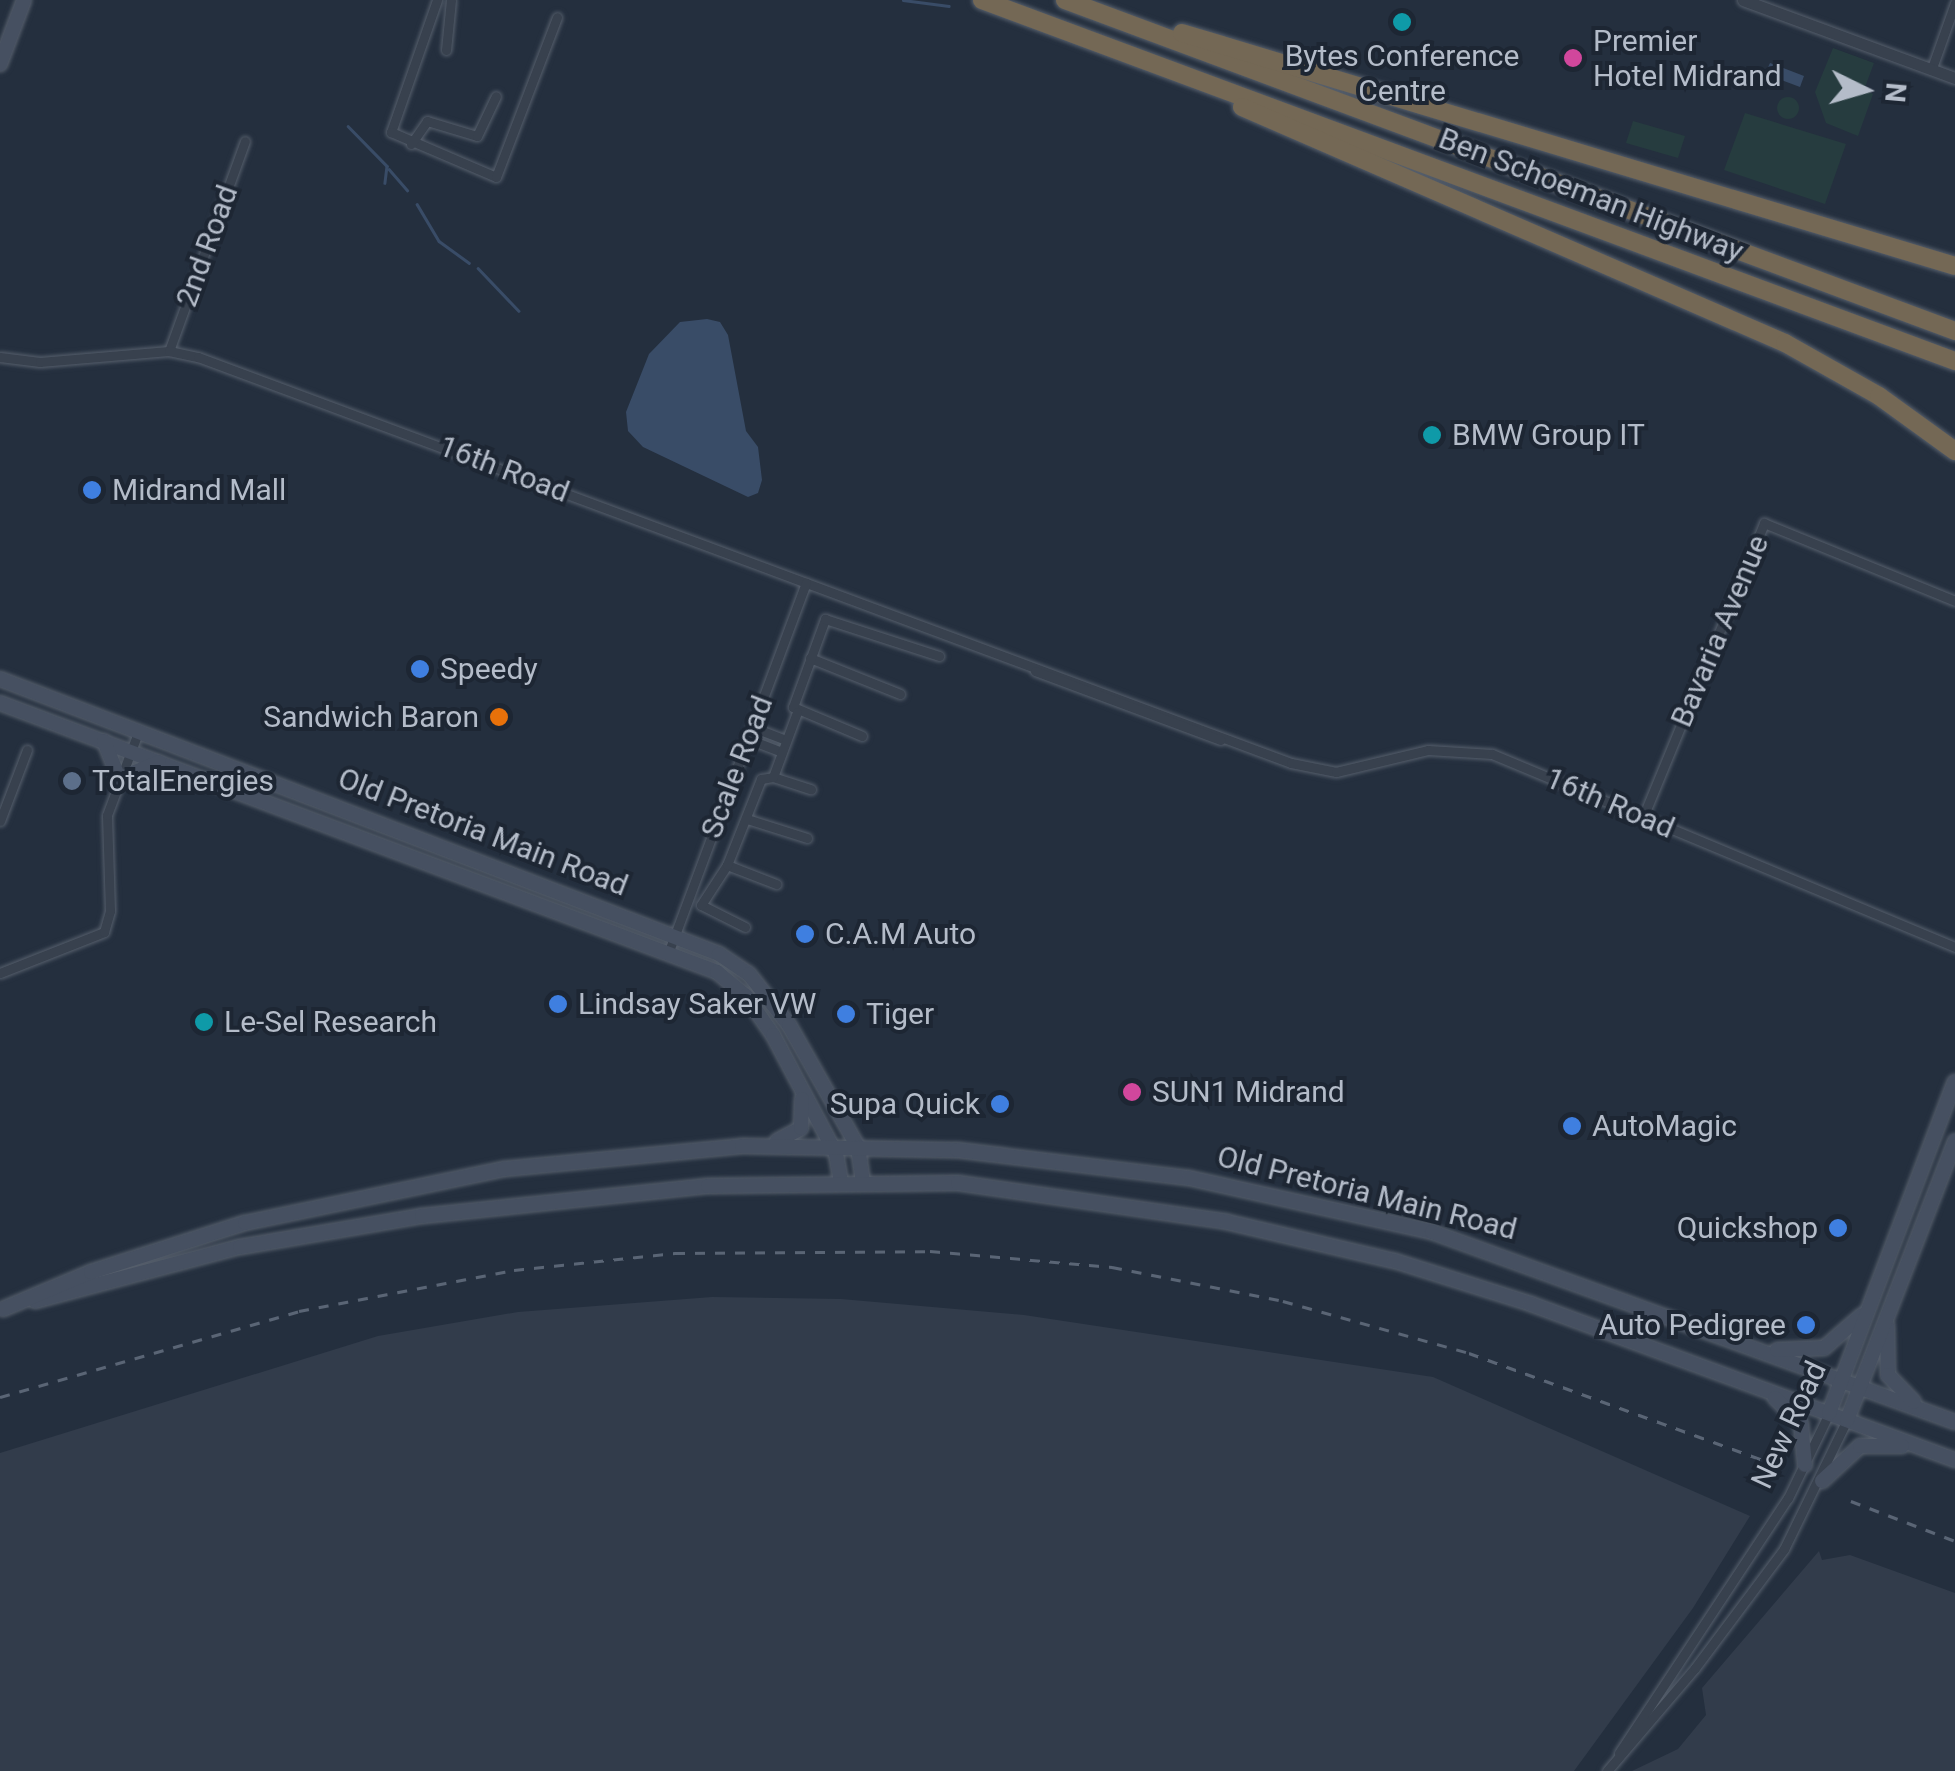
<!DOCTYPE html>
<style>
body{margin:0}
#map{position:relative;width:1955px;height:1771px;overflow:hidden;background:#242f3e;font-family:Roboto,sans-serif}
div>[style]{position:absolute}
.airport>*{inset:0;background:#323c4b}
.green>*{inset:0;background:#263c3f}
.round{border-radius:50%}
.water>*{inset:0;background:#394c67}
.stream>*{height:2.5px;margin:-1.25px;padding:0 1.25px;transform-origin:1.25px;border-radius:1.25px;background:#394c67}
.roads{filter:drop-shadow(0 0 2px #565f6c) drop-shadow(0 0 2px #565f6c)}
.minor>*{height:9px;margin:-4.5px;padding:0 4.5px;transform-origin:4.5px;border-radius:4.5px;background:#38414e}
.tertiary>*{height:11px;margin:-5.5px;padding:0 5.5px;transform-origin:5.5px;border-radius:5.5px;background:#38414e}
.secondary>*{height:14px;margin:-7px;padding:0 7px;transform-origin:7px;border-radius:7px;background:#465061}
.motorway>*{height:18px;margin:-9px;padding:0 9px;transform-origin:9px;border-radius:9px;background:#746855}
.rail>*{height:2.5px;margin-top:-1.25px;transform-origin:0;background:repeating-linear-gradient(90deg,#5a6575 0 10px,transparent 0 20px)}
.dots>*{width:28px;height:28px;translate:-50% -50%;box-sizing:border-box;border:5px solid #1d2633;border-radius:50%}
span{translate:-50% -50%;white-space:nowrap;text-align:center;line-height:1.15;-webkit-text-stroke:8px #1d2633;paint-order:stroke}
.poi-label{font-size:30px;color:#b4bcc9}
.left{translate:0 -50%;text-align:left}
.right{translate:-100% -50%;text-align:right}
.street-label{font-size:30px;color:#b4bcc9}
.north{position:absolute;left:1815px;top:40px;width:100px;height:100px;-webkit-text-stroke:8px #1d2633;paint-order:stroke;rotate:95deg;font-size:28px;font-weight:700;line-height:40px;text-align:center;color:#b4bcc9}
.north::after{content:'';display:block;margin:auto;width:35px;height:45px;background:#b4bcc9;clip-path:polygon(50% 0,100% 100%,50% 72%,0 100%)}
</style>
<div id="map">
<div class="airport">
<div style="clip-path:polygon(712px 1297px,841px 1299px,1024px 1315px,1433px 1377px,1750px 1516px,1693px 1608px,1574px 1771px,0 1771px,0 1453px,378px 1336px,518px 1312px)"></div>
<div style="clip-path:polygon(1819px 1551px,1822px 1560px,1850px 1555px,1955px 1593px,1955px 1771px,1632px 1771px,1678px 1749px,1706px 1715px,1702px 1688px)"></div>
</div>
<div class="green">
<div style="clip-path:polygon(1833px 48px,1874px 63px,1864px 90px,1873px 94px,1858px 136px,1826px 123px,1815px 92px)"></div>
<div class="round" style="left:1777px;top:97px;width:22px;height:22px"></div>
<div style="clip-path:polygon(1745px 113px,1846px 144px,1825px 204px,1724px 170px)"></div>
<div style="clip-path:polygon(1633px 121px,1685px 136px,1678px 158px,1626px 143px)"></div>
</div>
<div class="water">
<div style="clip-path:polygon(1770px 63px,1804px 76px,1800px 87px,1765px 74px)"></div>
<div style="clip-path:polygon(707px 319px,720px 322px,728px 335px,746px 431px,758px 447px,762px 480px,758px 493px,748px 497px,643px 447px,628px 431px,626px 412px,649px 354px,680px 322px)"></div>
</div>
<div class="stream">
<div style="left:903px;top:0;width:46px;rotate:7.4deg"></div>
<div style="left:348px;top:126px;width:56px;rotate:45.7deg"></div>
<div style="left:387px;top:166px;width:17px;rotate:97deg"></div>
<div style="left:389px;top:169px;width:28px;rotate:49deg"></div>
<div style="left:417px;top:204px;width:43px;rotate:59.3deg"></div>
<div style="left:439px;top:241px;width:37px;rotate:36deg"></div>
<div style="left:478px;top:268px;width:59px;rotate:46.4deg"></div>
</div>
<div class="roads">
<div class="minor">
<div style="left:437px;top:0;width:140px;rotate:109.2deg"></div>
<div style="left:391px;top:132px;width:114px;rotate:23.2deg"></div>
<div style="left:496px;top:177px;width:171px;rotate:-69.1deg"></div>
<div style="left:446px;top:50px;width:50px;rotate:-84.3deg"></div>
<div style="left:1932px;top:68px;width:69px;rotate:-70.5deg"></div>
<div style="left:411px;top:144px;width:28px;rotate:-55deg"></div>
<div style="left:427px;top:121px;width:52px;rotate:16.7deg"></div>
<div style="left:477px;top:136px;width:44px;rotate:-64.6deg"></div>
<div style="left:169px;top:351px;width:223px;rotate:-70.1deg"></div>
<div style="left:0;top:357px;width:40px;rotate:7.1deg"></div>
<div style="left:40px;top:362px;width:129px;rotate:-4.9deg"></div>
<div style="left:169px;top:351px;width:30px;rotate:12deg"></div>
<div style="left:198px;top:357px;width:1166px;rotate:20.38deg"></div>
<div style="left:1291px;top:763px;width:46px;rotate:11.3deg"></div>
<div style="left:1336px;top:772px;width:95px;rotate:-13.4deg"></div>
<div style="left:1428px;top:750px;width:64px;rotate:3.6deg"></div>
<div style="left:1492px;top:754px;width:502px;rotate:22.63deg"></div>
<div style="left:810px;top:658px;width:97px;rotate:21.8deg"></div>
<div style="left:1035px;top:671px;width:198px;rotate:20.4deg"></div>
<div style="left:752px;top:727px;width:36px;rotate:21deg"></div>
<div style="left:862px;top:736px;width:75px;rotate:-157.2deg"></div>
<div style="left:793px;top:707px;width:94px;rotate:-70deg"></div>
<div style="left:825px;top:619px;width:120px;rotate:18deg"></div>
<div style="left:748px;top:739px;width:36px;rotate:21deg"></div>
<div style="left:773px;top:777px;width:40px;rotate:18deg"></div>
<div style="left:1643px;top:817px;width:318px;rotate:-67.6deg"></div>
<div style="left:1764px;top:523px;width:206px;rotate:22.2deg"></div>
<div style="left:747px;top:819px;width:63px;rotate:17.6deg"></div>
<div style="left:0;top:821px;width:76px;rotate:-69.2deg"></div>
<div style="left:727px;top:865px;width:53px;rotate:21.2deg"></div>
<div style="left:745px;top:927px;width:49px;rotate:-153.4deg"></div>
<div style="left:701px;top:905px;width:48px;rotate:-57deg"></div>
<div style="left:727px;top:865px;width:92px;rotate:-68.4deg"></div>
<div style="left:761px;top:779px;width:12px;rotate:-9deg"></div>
<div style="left:773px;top:777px;width:69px;rotate:-69.7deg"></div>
<div style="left:669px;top:951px;width:393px;rotate:-69.6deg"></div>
<div style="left:0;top:973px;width:112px;rotate:-21.5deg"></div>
<div style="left:104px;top:932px;width:22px;rotate:-74deg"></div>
<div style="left:110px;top:911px;width:96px;rotate:-91.8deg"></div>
<div style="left:107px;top:815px;width:91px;rotate:-69.4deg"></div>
<div style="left:1619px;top:1753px;width:306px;rotate:-56.5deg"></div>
<div style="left:1788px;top:1498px;width:94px;rotate:-64.2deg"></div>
<div style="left:1607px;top:1771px;width:135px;rotate:-49.5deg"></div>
<div style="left:1695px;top:1668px;width:149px;rotate:-53.2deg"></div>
<div style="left:1784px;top:1549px;width:144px;rotate:-64deg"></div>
</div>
<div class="tertiary">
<div style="left:1743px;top:0;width:226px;rotate:20.2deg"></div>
</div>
<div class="secondary">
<div style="left:0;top:64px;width:68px;rotate:-69.4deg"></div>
<div style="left:0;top:679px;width:770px;rotate:20.93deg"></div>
<div style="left:719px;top:954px;width:36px;rotate:34deg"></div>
<div style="left:749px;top:974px;width:65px;rotate:51.9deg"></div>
<div style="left:789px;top:1025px;width:140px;rotate:60.5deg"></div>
<div style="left:858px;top:1147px;width:36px;rotate:82deg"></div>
<div style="left:0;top:703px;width:766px;rotate:20.56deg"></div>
<div style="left:717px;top:972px;width:38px;rotate:40deg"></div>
<div style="left:746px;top:996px;width:47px;rotate:55.3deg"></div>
<div style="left:773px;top:1035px;width:135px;rotate:62.1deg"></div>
<div style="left:836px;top:1154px;width:29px;rotate:80deg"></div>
<div style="left:104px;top:741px;width:43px;rotate:68.2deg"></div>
<div style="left:121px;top:778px;width:41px;rotate:-22.8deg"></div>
<div style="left:777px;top:1141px;width:27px;rotate:-28deg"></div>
<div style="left:801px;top:1128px;width:29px;rotate:-88deg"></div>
<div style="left:35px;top:1301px;width:212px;rotate:-14.8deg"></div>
<div style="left:240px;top:1247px;width:185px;rotate:-9.7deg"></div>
<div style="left:422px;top:1216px;width:288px;rotate:-6deg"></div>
<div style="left:708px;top:1186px;width:250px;rotate:-0.7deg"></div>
<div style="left:958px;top:1183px;width:272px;rotate:8.2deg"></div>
<div style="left:1227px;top:1222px;width:172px;rotate:13.1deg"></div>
<div style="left:1395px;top:1261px;width:143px;rotate:17.5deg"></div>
<div style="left:1531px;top:1304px;width:452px;rotate:20.2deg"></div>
<div style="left:3px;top:1309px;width:95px;rotate:-22.8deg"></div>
<div style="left:91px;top:1272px;width:162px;rotate:-17.7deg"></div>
<div style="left:245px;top:1223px;width:265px;rotate:-11.8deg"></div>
<div style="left:504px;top:1169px;width:239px;rotate:-5.5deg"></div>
<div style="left:742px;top:1146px;width:215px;rotate:1.1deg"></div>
<div style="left:957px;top:1150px;width:234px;rotate:6.9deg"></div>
<div style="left:1189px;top:1178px;width:249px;rotate:12.5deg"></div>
<div style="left:1432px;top:1232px;width:556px;rotate:19.97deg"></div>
<div style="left:1887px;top:1325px;width:50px;rotate:88.9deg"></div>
<div style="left:1888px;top:1375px;width:37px;rotate:46deg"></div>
<div style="left:1777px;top:1350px;width:47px;rotate:-2.4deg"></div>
<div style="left:1824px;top:1348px;width:50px;rotate:-41deg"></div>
<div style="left:1775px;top:1398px;width:37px;rotate:45deg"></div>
<div style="left:1801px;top:1424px;width:41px;rotate:84.4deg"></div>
<div style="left:1829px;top:1413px;width:354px;rotate:-69.2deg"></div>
<div style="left:1847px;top:1420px;width:299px;rotate:-68.8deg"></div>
<div style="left:1822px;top:1481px;width:52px;rotate:-42.6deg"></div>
<div style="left:1860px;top:1446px;width:42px"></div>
</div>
<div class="motorway">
<div style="left:982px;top:0;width:1038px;rotate:20.36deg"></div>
<div style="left:1065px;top:0;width:950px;rotate:20.4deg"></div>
<div style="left:1182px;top:33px;width:807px;rotate:16.77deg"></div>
<div style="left:1242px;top:107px;width:592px;rotate:23.49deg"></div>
<div style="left:1785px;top:343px;width:108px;rotate:29.4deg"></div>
<div style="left:1879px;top:396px;width:94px;rotate:35.9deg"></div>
</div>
</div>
<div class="rail">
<div style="left:0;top:1397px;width:311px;rotate:-16deg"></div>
<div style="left:299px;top:1311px;width:219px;rotate:-10.8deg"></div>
<div style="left:514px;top:1270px;width:162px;rotate:-6deg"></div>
<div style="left:675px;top:1253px;width:255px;rotate:-0.4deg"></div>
<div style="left:930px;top:1251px;width:183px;rotate:5deg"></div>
<div style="left:1112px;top:1267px;width:174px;rotate:11.2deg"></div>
<div style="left:1283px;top:1301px;width:193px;rotate:15.6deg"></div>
<div style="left:1469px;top:1353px;width:318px;rotate:20deg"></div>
<div style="left:1851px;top:1501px;width:111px;rotate:21deg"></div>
</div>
<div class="dots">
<div style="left:1402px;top:22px;background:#0f9aa8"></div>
<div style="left:1573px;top:58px;background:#d1479c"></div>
<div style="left:1432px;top:435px;background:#0f9aa8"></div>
<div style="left:92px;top:490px;background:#3f7fe0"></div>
<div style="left:420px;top:669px;background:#3f7fe0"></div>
<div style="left:499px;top:717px;background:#e8710a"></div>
<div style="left:72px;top:781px;background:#5c6f8a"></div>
<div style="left:805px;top:934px;background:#3f7fe0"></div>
<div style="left:558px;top:1004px;background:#3f7fe0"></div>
<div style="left:846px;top:1014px;background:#3f7fe0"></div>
<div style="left:204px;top:1022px;background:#0f9aa8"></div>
<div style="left:1132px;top:1092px;background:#d1479c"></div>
<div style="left:1000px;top:1104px;background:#3f7fe0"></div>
<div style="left:1572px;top:1126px;background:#3f7fe0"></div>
<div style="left:1838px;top:1228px;background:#3f7fe0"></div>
<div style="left:1806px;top:1325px;background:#3f7fe0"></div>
</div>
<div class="poi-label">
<span class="left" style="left:1593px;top:58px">Premier<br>Hotel Midrand</span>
<span style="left:1402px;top:73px">Bytes Conference<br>Centre</span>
<span class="left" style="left:1452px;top:435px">BMW Group IT</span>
<span class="left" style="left:112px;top:490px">Midrand Mall</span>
<span class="left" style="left:440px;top:669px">Speedy</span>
<span class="right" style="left:479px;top:717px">Sandwich Baron</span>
<span class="left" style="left:92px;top:781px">TotalEnergies</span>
<span class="left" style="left:825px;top:934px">C.A.M Auto</span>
<span class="left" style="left:578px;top:1004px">Lindsay Saker VW</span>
<span class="left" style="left:866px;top:1014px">Tiger</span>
<span class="left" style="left:224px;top:1022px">Le-Sel Research</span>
<span class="left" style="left:1152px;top:1092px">SUN1 Midrand</span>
<span class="right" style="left:980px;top:1104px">Supa Quick</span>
<span class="left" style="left:1592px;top:1126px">AutoMagic</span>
<span class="right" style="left:1818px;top:1228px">Quickshop</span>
<span class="right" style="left:1786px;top:1325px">Auto Pedigree</span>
</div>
<div class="street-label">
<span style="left:1591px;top:195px;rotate:21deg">Ben Schoeman Highway</span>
<span style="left:207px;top:246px;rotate:-70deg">2nd Road</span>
<span style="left:504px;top:469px;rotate:21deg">16th Road</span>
<span style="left:1720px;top:631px;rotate:-67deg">Bavaria Avenue</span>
<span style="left:737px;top:767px;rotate:-69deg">Scale Road</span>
<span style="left:1610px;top:803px;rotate:23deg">16th Road</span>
<span style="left:483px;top:832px;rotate:21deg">Old Pretoria Main Road</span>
<span style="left:1367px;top:1193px;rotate:14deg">Old Pretoria Main Road</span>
<span style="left:1789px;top:1425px;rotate:-65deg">New Road</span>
</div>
<div class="north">N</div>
</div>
